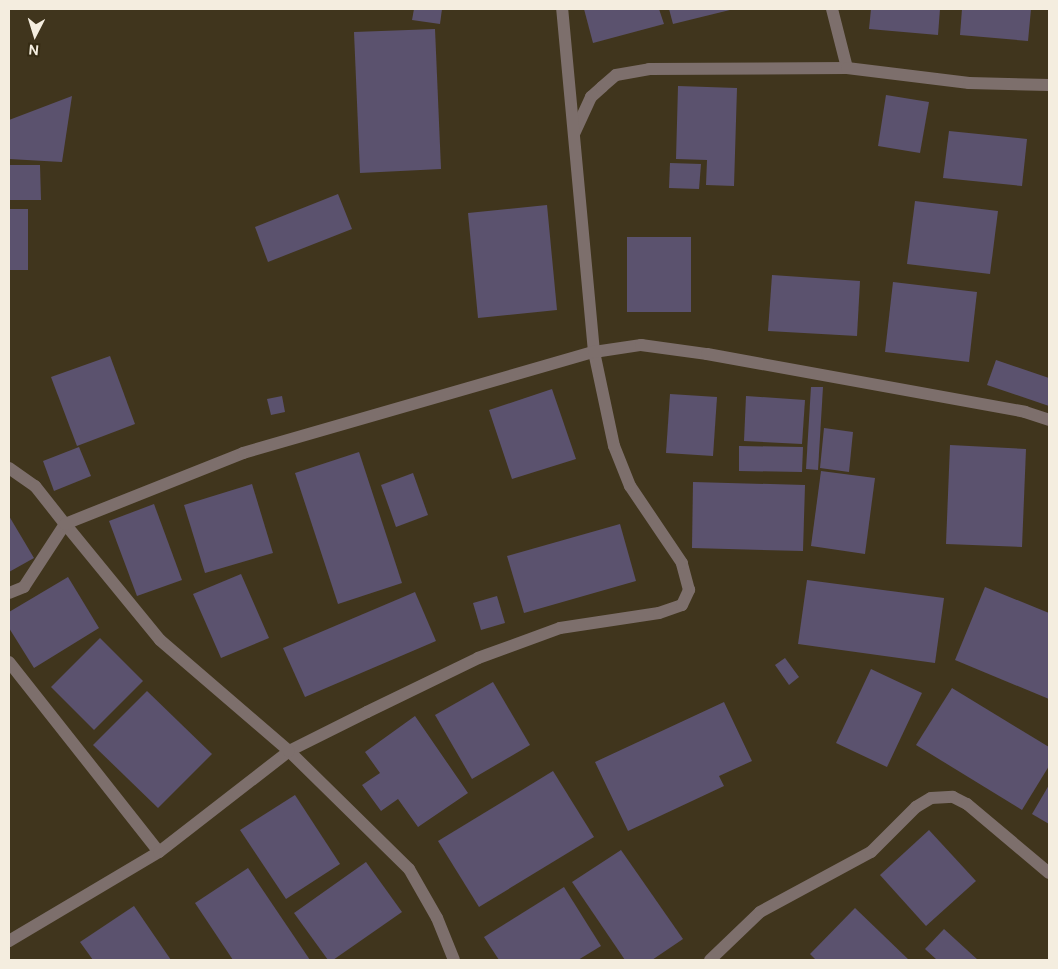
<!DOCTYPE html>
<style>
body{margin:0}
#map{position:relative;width:1058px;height:969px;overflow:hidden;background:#40351d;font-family:"DM Sans",sans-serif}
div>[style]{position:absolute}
.building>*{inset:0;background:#5b526e}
.minor>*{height:12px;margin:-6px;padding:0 6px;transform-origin:6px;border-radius:6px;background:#7d6f6c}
span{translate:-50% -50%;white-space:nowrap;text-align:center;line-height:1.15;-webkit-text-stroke:4.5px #352b13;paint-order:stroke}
.frame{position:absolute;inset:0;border:10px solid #f4eddf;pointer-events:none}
.north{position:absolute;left:10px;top:10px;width:50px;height:50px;-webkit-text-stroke:4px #352b13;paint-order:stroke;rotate:185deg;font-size:14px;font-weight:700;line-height:20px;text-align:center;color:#f4eddf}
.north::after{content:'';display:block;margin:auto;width:18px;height:22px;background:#f4eddf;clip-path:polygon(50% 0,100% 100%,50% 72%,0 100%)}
</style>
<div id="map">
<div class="building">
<div style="clip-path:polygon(414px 9px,442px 9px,440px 24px,412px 20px)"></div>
<div style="clip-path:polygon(584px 9px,659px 9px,664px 24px,593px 43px)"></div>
<div style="clip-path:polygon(669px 9px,734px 9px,673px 24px)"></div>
<div style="clip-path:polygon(871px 9px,940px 9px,938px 35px,869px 29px)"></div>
<div style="clip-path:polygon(962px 9px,1031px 9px,1028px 41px,960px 35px)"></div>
<div style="clip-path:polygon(435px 29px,441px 169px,360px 173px,354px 32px)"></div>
<div style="clip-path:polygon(678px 86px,737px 88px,734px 186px,706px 185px,707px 160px,676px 159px)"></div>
<div style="clip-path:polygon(886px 95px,929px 102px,920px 153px,878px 146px)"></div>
<div style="clip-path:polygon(72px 96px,62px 162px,9px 159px,9px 120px)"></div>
<div style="clip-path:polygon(949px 131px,1027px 139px,1022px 186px,943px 178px)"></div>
<div style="clip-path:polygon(670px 163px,701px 164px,699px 189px,669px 188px)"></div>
<div style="clip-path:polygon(9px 165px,40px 165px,41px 200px,9px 200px)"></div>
<div style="clip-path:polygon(338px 194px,352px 229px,268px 262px,255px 227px)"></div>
<div style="clip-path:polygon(915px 201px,998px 211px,990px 274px,907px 264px)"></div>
<div style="clip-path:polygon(547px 205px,557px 310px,478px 318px,468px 213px)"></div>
<div style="clip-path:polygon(9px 209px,28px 209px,28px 270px,9px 270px)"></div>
<div style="clip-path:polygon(627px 237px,691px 237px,691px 312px,627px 312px)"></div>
<div style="clip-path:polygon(772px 275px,860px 281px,857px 336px,768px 331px)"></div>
<div style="clip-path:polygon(893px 282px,977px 292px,969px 362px,885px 352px)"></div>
<div style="clip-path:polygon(110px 356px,135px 424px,77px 446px,51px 377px)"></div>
<div style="clip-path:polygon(996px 360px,1049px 378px,1049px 406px,987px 385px)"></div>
<div style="clip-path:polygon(811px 387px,823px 387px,818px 470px,806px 469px)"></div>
<div style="clip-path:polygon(552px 389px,576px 459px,512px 479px,489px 410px)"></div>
<div style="clip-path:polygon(670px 394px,717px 397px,713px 456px,666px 453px)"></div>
<div style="clip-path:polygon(282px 396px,285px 412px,271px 415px,267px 399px)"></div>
<div style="clip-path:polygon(746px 396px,805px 400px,802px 444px,744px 441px)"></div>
<div style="clip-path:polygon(824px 428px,853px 432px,849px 472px,820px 468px)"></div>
<div style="clip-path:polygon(950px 445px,1026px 449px,1022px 547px,946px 544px)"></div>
<div style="clip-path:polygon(739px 446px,803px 447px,802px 472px,739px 471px)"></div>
<div style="clip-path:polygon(79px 447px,91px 476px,54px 491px,43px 461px)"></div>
<div style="clip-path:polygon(359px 452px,402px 583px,338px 604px,295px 473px)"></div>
<div style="clip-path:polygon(821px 471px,875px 478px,865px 554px,811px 546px)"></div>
<div style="clip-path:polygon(413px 473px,428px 515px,396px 527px,381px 485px)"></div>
<div style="clip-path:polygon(693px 482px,805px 485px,803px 551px,692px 548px)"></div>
<div style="clip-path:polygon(252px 484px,273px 553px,205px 573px,184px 505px)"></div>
<div style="clip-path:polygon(154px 504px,182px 580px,137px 596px,109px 521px)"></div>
<div style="clip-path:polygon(9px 516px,34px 558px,9px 572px)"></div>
<div style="clip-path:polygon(620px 524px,636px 581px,524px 613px,507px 556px)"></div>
<div style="clip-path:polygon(241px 574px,269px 638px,221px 658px,193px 594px)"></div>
<div style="clip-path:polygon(68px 577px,99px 628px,34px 668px,9px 628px,9px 612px)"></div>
<div style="clip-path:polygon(807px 580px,944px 598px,935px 663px,798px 644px)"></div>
<div style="clip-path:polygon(985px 587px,1049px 613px,1049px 699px,955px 660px)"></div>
<div style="clip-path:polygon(415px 592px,436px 641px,305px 697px,283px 648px)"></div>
<div style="clip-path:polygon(497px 596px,505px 623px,481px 630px,473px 603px)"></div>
<div style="clip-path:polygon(100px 638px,143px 681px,94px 730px,51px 687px)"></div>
<div style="clip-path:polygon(785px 658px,799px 677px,789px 685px,775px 665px)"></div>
<div style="clip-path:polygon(871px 669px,922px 693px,887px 767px,836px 743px)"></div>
<div style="clip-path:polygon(493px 682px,530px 745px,472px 779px,435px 715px)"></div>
<div style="clip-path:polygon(952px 688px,1049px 747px,1049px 766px,1022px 810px,916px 745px)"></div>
<div style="clip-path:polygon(147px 691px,212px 754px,158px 808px,93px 745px)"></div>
<div style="clip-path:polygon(724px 702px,752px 761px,719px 776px,724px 786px,628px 831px,595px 762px)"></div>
<div style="clip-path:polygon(415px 716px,468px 793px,418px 827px,398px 799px,381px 811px,362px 785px,380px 773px,365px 752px)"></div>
<div style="clip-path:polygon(553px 771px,594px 837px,479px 907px,438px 841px)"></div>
<div style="clip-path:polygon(1049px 785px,1049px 824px,1032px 814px)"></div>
<div style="clip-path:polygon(295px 795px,340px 864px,286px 899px,240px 830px)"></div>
<div style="clip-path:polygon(929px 830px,976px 881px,926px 926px,880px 875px)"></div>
<div style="clip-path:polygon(621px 850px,683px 939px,652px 960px,625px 960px,572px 882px)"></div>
<div style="clip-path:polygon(366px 862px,402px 912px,333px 960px,328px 960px,294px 913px)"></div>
<div style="clip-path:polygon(248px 868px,310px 960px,233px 960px,195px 903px)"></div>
<div style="clip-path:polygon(564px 887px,601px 946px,578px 960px,499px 960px,484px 937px)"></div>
<div style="clip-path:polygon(134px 906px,171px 960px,93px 960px,80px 942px)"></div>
<div style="clip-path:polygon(855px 908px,909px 960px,816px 960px,810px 954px)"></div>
<div style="clip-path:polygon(944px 929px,978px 960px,937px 960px,925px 949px)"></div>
</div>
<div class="minor">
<div style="left:832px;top:9px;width:61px;rotate:75.7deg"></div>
<div style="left:574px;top:134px;width:41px;rotate:-65.3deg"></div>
<div style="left:591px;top:97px;width:15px;rotate:-42deg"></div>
<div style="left:602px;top:87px;width:18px;rotate:-41deg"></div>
<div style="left:616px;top:75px;width:34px;rotate:-10deg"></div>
<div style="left:649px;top:69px;width:198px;rotate:-0.3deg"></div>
<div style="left:847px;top:68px;width:123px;rotate:7deg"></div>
<div style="left:969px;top:83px;width:80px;rotate:1.4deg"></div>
<div style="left:9px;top:468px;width:32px;rotate:35deg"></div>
<div style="left:35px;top:486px;width:48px;rotate:51.7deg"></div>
<div style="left:65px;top:524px;width:75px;rotate:123.1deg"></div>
<div style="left:24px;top:587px;width:16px;rotate:158deg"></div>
<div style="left:9px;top:662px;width:242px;rotate:51.7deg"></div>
<div style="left:9px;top:941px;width:174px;rotate:-30.7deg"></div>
<div style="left:159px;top:852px;width:165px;rotate:-37.8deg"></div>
<div style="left:289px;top:751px;width:87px;rotate:-26.6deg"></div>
<div style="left:367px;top:712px;width:123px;rotate:-25.9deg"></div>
<div style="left:478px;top:658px;width:87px;rotate:-20.1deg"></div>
<div style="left:560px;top:628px;width:100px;rotate:-8.6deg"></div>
<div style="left:659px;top:613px;width:24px;rotate:-19deg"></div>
<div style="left:682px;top:605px;width:17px;rotate:-65deg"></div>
<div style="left:689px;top:590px;width:28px;rotate:-105deg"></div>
<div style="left:682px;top:563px;width:93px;rotate:-124deg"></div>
<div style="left:630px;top:486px;width:43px;rotate:-111.8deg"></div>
<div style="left:614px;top:446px;width:96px;rotate:-102deg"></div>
<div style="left:594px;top:352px;width:344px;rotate:-95.3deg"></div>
<div style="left:454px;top:960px;width:45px;rotate:-112deg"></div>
<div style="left:437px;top:918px;width:56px;rotate:-119.7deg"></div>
<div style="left:409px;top:869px;width:168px;rotate:-135.5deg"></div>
<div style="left:289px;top:751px;width:170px;rotate:-139.3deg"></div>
<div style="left:160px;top:640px;width:150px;rotate:-129.3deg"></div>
<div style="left:65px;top:524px;width:192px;rotate:-21.7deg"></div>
<div style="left:243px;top:453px;width:365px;rotate:-16.1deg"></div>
<div style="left:594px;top:352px;width:48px;rotate:-8.5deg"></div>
<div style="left:641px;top:345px;width:67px;rotate:7.8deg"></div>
<div style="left:707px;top:354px;width:323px;rotate:10.3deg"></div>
<div style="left:1025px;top:412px;width:25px;rotate:18deg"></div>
<div style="left:710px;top:960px;width:69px;rotate:-43.8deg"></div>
<div style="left:760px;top:912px;width:126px;rotate:-28.4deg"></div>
<div style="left:871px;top:852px;width:64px;rotate:-45deg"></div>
<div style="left:916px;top:807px;width:17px;rotate:-31deg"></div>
<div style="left:931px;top:798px;width:22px;rotate:-3deg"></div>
<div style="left:953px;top:797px;width:16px;rotate:27deg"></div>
<div style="left:967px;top:804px;width:107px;rotate:40.1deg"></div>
</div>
<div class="frame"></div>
<div class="north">N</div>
</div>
